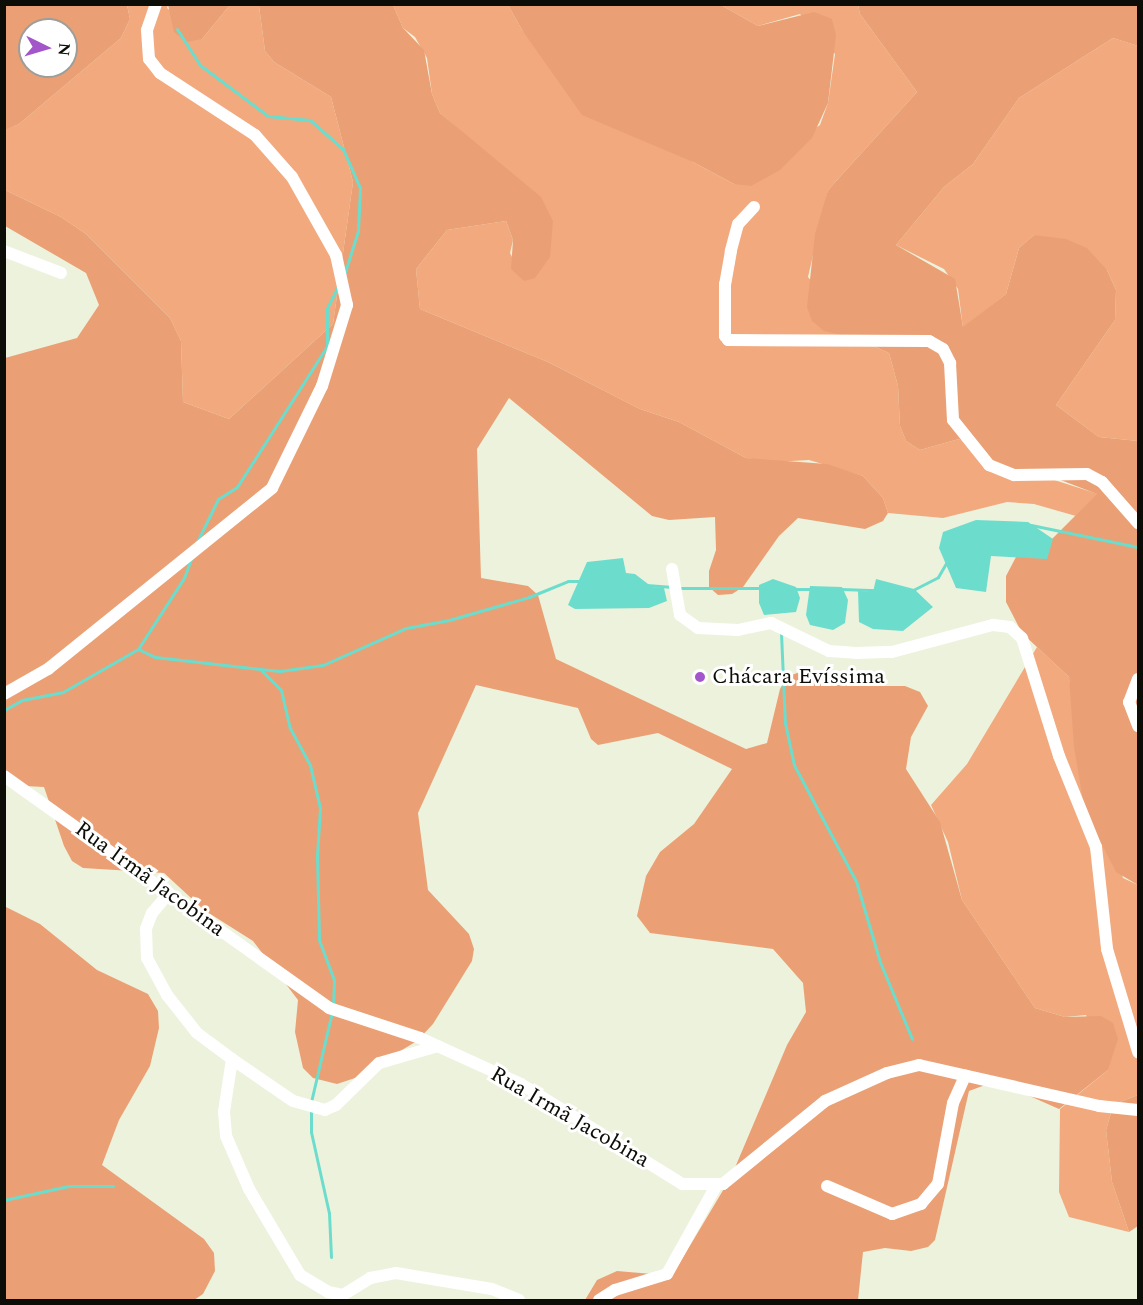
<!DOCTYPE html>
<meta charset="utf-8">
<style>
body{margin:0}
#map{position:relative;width:1143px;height:1305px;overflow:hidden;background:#edf2dd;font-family:Spectral,serif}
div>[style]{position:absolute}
.green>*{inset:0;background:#f2a97e}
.forest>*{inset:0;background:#eaa074}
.water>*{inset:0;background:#6cddcd}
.stream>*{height:3px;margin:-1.5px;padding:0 1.5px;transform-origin:1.5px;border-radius:1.5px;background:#6cddcd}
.minor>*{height:12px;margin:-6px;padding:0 6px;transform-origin:6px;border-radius:6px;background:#fff}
.dots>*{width:16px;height:16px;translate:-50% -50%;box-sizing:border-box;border:3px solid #fff;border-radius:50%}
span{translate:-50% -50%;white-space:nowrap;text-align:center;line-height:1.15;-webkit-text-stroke:6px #fff;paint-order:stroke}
.poi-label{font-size:22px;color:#0b0d06}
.left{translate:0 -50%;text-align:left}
.street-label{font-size:22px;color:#0b0d06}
.frame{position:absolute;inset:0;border:6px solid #0b0d06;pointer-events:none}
.north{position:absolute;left:18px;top:18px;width:60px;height:60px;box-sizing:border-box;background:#fff;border:2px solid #9d9e9b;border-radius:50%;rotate:95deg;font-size:16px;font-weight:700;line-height:24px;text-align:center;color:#0b0d06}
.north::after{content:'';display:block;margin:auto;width:21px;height:27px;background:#a256c9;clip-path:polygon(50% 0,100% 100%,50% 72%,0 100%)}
</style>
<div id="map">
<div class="green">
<div style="clip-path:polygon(127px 5px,168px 5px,167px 8px,202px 39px,230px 5px,259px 6px,265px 51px,274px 62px,331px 97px,353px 182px,333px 324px,229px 419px,183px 402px,181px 341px,170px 318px,86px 234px,61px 217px,5px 190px,4px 130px,19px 124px,121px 38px,130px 19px)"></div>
<div style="clip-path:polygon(393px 5px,508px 5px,522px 30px,534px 43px,693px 162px,734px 184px,820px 125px,828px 103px,835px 54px,800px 14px,758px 26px,721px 5px,858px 5px,860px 14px,917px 92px,828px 190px,808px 277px,858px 339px,889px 353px,898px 386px,900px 426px,906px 441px,920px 450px,959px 439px,989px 459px,1098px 494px,1076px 516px,1034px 504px,1007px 502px,943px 518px,888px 513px,883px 498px,863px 476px,809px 460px,773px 462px,746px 458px,679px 422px,640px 409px,548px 362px,420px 309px,416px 269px,447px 230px,506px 221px,513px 240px,510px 253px,524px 281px,509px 173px,440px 113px,432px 94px,427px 58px,415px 37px,403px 28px)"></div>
<div style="clip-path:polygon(1113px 38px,1138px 46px,1138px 441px,1099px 437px,1056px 405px,1115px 320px,1116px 290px,1107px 270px,1034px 235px,1019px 248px,1006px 294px,963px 328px,958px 289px,944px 269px,896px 245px,944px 187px,973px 164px,1019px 98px)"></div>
<div style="clip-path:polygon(1037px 647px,1069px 677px,1072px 699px,1123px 878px,1138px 885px,1138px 1095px,1120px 1102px,1111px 1113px,1106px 1130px,1112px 1182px,1129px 1232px,1069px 1217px,1059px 1192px,1060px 1109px,1108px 1070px,1086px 1015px,1065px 1017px,1035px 1008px,962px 900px,948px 842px,931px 805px,967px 764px)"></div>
</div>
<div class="forest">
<div style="clip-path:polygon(evenodd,5px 4px,127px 5px,130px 19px,121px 38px,19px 124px,5px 130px,5px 4px,30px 30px,66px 30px,66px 66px,30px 66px,30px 30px)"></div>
<div style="clip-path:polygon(168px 5px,393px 5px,403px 28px,424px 50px,432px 94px,440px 113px,541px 197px,553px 221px,550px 257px,535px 278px,524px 281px,511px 269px,513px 240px,506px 221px,447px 230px,416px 269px,420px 309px,548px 362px,640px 409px,679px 422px,746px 458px,827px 464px,863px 476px,883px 498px,888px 513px,883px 521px,865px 529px,798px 518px,779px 536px,743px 587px,732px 594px,718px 595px,709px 587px,709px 571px,716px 550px,715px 517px,669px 520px,652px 516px,509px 398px,477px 449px,481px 578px,528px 586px,538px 595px,556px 659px,746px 749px,767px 743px,780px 689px,787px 677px,797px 673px,872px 686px,905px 686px,920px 692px,928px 706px,911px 737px,906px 769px,940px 822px,962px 900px,1035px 1008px,1065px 1017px,1101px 1016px,1113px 1023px,1118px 1039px,1108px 1070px,1059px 1109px,996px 1081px,969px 1091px,935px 1240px,928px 1247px,911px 1251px,885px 1248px,863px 1252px,858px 1300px,585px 1300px,597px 1280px,617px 1271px,652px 1274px,676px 1269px,731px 1177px,787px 1045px,806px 1012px,803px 983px,773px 949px,650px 933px,637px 916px,646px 876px,660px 852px,694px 824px,732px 769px,658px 733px,598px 745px,591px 739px,578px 708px,476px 685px,418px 813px,428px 890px,469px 934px,474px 949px,472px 961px,433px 1024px,417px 1041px,355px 1078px,337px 1084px,313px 1078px,303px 1068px,295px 1032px,298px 1000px,253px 941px,204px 910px,164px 873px,83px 868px,72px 861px,64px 846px,44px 787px,5px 785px,5px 358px,77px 338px,99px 305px,86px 273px,5px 226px,5px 190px,61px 217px,86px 234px,170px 318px,181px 341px,183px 402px,229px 419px,333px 324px,353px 182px,331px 97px,274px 62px,265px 51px,259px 6px,230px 5px,202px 39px,186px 42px,174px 32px)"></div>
<div style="clip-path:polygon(508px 5px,721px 5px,758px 26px,814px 12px,832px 19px,836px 35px,828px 103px,812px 138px,780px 170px,751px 186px,734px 184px,693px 162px,582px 115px,522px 30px)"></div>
<div style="clip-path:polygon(858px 5px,1138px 5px,1138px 46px,1113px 38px,1019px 98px,973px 164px,944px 187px,896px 245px,955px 279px,963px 327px,1006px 294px,1019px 248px,1034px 235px,1066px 239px,1087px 248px,1107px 270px,1116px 290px,1115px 320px,1056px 405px,1099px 437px,1138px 441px,1138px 885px,1116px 872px,1085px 812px,1074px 747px,1069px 677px,1022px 633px,1006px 602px,1006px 576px,1016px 557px,1043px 548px,1097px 494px,1058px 479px,1017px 471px,989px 459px,959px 439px,920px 450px,906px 441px,900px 426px,898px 386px,889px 353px,858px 339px,824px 331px,812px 321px,807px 307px,815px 234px,828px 190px,917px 92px,860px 14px)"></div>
<div style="clip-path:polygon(4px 906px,40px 924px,97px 970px,148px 994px,158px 1011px,159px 1028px,150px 1066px,119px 1120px,102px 1165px,204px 1239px,214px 1253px,215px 1271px,203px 1294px,194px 1300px,5px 1300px)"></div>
<div style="clip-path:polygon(1138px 1095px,1138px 1226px,1129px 1232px,1112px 1182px,1106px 1130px,1111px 1113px,1120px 1102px)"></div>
</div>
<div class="water">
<div style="clip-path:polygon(976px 520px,1028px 522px,1053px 539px,1047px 559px,991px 556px,986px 592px,956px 588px,939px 548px,943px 532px)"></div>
<div style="clip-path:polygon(623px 558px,626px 573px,635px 574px,652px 587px,664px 588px,667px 601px,649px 608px,575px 609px,568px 605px,587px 562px)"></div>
<div style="clip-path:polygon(773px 579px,796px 587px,800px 598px,796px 612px,764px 615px,759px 603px,759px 585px)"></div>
<div style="clip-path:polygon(876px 579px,914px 589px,933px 607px,903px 631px,873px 629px,859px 622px,858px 591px,873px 592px)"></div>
<div style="clip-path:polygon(810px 586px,842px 587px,848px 600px,845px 623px,833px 630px,810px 625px,806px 615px)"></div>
</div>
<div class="stream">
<div style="left:177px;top:29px;width:43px;rotate:57.4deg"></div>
<div style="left:200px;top:65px;width:85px;rotate:36.9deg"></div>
<div style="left:268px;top:116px;width:42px;rotate:5.4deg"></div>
<div style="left:310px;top:120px;width:44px;rotate:41.3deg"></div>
<div style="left:343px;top:149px;width:43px;rotate:66.4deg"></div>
<div style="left:360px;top:188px;width:43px;rotate:92.7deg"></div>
<div style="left:358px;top:231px;width:43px;rotate:107.6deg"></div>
<div style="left:995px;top:523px;width:20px"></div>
<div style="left:1031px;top:525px;width:109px;rotate:11.6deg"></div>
<div style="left:196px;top:544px;width:50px;rotate:-63.9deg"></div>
<div style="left:218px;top:499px;width:22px;rotate:-32deg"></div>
<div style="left:237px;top:487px;width:167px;rotate:-57.4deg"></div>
<div style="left:327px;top:346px;width:38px;rotate:-90deg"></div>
<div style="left:327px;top:308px;width:25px;rotate:-63deg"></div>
<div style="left:646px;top:585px;width:27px;rotate:4deg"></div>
<div style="left:679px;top:588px;width:84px"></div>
<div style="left:793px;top:589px;width:21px"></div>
<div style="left:841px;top:589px;width:36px;rotate:2deg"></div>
<div style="left:913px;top:590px;width:28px;rotate:-27deg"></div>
<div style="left:938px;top:577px;width:16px;rotate:-60deg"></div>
<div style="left:781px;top:633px;width:90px;rotate:87.5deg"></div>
<div style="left:785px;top:723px;width:43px;rotate:77.9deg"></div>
<div style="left:794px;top:765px;width:132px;rotate:61.9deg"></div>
<div style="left:856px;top:881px;width:84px;rotate:73.5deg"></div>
<div style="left:880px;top:962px;width:83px;rotate:67.4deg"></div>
<div style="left:138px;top:649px;width:19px;rotate:25deg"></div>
<div style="left:155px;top:657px;width:106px;rotate:6.5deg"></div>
<div style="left:260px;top:669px;width:20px;rotate:6deg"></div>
<div style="left:280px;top:671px;width:43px;rotate:-7.9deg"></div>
<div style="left:323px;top:665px;width:91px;rotate:-24deg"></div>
<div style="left:406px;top:628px;width:44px;rotate:-10.5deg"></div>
<div style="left:449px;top:620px;width:83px;rotate:-16deg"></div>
<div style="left:529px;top:597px;width:42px;rotate:-22.3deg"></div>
<div style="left:568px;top:581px;width:12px"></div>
<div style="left:261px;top:670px;width:28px;rotate:45deg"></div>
<div style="left:281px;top:690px;width:39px;rotate:77deg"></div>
<div style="left:290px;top:728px;width:42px;rotate:61.6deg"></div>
<div style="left:310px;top:765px;width:44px;rotate:76.9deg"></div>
<div style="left:320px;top:808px;width:48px;rotate:93.6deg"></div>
<div style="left:317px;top:856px;width:84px;rotate:88.6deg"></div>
<div style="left:319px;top:940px;width:43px;rotate:69.4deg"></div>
<div style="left:334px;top:980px;width:26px;rotate:92deg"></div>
<div style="left:4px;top:710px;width:21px;rotate:-29deg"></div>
<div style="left:22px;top:700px;width:42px;rotate:-11deg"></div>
<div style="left:63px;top:692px;width:86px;rotate:-29.8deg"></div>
<div style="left:138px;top:649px;width:85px;rotate:-57.1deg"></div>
<div style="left:184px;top:578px;width:20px;rotate:-70deg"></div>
<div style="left:311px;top:1102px;width:92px;rotate:-76.9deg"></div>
<div style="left:311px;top:1108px;width:24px;rotate:90deg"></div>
<div style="left:311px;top:1132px;width:83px;rotate:77.5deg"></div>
<div style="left:329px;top:1213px;width:44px;rotate:87.4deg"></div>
<div style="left:4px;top:1200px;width:66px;rotate:-12.3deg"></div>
<div style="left:68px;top:1186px;width:45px"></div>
</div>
<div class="minor">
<div style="left:754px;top:207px;width:23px;rotate:133deg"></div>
<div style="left:738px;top:224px;width:28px;rotate:105deg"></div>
<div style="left:731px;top:251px;width:34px;rotate:100deg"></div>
<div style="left:725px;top:284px;width:52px;rotate:90deg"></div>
<div style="left:725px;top:336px;width:5px;rotate:53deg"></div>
<div style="left:728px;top:340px;width:201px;rotate:0.3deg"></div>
<div style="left:929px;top:341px;width:16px;rotate:30deg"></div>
<div style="left:943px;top:349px;width:16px;rotate:63deg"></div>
<div style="left:950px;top:363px;width:57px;rotate:87deg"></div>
<div style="left:953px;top:420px;width:58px;rotate:51.3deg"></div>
<div style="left:989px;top:465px;width:27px;rotate:22deg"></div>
<div style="left:1014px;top:475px;width:73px;rotate:-0.8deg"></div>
<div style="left:1087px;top:474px;width:17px;rotate:28deg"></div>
<div style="left:1102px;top:482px;width:55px;rotate:48.7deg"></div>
<div style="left:4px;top:251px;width:61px;rotate:21.1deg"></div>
<div style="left:672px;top:569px;width:47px;rotate:80.1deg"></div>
<div style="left:680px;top:615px;width:22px;rotate:36deg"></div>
<div style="left:698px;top:628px;width:40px;rotate:2.9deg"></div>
<div style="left:738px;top:630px;width:34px;rotate:-12deg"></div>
<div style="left:771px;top:623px;width:64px;rotate:25.8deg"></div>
<div style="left:829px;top:651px;width:27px;rotate:4deg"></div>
<div style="left:856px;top:653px;width:36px;rotate:-2deg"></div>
<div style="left:892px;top:652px;width:105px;rotate:-15deg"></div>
<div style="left:993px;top:625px;width:17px;rotate:7deg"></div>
<div style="left:1010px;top:627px;width:16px;rotate:43deg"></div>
<div style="left:1022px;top:638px;width:124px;rotate:72.6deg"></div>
<div style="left:1059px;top:756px;width:98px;rotate:67.9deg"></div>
<div style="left:1096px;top:847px;width:103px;rotate:83.8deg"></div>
<div style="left:1107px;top:949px;width:108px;rotate:73.2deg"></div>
<div style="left:1138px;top:679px;width:25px;rotate:111deg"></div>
<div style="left:1129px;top:702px;width:26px;rotate:69deg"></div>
<div style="left:4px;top:694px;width:51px;rotate:-29.6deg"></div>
<div style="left:48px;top:669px;width:288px;rotate:-38.9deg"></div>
<div style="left:272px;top:488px;width:114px;rotate:-63.9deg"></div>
<div style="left:322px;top:386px;width:85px;rotate:-72.8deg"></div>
<div style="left:347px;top:305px;width:51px;rotate:-102.4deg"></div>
<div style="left:336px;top:255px;width:90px;rotate:-119.4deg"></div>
<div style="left:292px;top:177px;width:56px;rotate:-131.4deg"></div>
<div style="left:255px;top:135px;width:113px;rotate:-146.9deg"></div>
<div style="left:160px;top:73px;width:18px;rotate:-128deg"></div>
<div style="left:149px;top:59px;width:29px;rotate:-94deg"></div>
<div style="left:147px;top:30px;width:28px;rotate:-71deg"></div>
<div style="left:4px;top:776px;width:399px;rotate:35.5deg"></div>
<div style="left:329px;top:1008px;width:96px;rotate:18.2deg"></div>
<div style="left:420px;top:1038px;width:111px;rotate:24.5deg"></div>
<div style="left:521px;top:1084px;width:190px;rotate:31.8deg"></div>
<div style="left:682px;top:1184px;width:41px"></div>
<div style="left:723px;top:1184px;width:132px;rotate:-39.1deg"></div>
<div style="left:825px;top:1101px;width:68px;rotate:-24.3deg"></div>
<div style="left:887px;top:1073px;width:33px;rotate:-14deg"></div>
<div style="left:919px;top:1065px;width:185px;rotate:12.8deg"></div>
<div style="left:1099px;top:1106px;width:39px;rotate:6deg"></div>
<div style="left:169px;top:893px;width:26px;rotate:130deg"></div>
<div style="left:152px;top:913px;width:17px;rotate:111deg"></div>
<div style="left:146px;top:929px;width:29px;rotate:88deg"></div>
<div style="left:147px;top:958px;width:42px;rotate:61.6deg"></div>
<div style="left:167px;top:995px;width:48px;rotate:51.7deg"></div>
<div style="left:197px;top:1033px;width:44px;rotate:36.6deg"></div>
<div style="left:438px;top:1046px;width:61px;rotate:163.9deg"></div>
<div style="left:379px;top:1063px;width:60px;rotate:135.7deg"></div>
<div style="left:336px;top:1105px;width:12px;rotate:156deg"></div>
<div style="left:325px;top:1110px;width:33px;rotate:-164deg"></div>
<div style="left:293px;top:1101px;width:74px;rotate:-145.5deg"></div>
<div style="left:232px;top:1059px;width:54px;rotate:98.6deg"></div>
<div style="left:224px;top:1112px;width:24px;rotate:85deg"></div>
<div style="left:226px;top:1136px;width:58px;rotate:66.5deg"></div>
<div style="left:249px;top:1189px;width:100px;rotate:59.3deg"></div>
<div style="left:300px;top:1275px;width:33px;rotate:31deg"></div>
<div style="left:328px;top:1292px;width:15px;rotate:11deg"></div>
<div style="left:343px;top:1295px;width:32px;rotate:-32deg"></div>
<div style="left:370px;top:1278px;width:26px;rotate:-11deg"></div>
<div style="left:396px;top:1273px;width:97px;rotate:9.5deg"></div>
<div style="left:492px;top:1289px;width:29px;rotate:22deg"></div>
<div style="left:827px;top:1186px;width:71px;rotate:23.3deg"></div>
<div style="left:892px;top:1214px;width:31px;rotate:-19deg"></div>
<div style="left:921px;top:1204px;width:26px;rotate:-50deg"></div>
<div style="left:938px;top:1184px;width:82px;rotate:-79.5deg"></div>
<div style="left:953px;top:1103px;width:30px;rotate:-66deg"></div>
<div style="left:599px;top:1300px;width:19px;rotate:-32deg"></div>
<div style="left:615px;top:1290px;width:54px;rotate:-17.1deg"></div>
<div style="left:667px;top:1274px;width:103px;rotate:-60.9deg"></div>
</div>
<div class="dots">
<div style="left:700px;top:677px;background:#a256c9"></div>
</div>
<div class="poi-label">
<span class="left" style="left:712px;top:677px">Chácara Evíssima</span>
</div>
<div class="street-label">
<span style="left:150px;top:879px;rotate:36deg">Rua Irmã Jacobina</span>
<span style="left:570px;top:1117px;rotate:30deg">Rua Irmã Jacobina</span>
</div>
<div class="frame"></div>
<div class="north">N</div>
</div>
